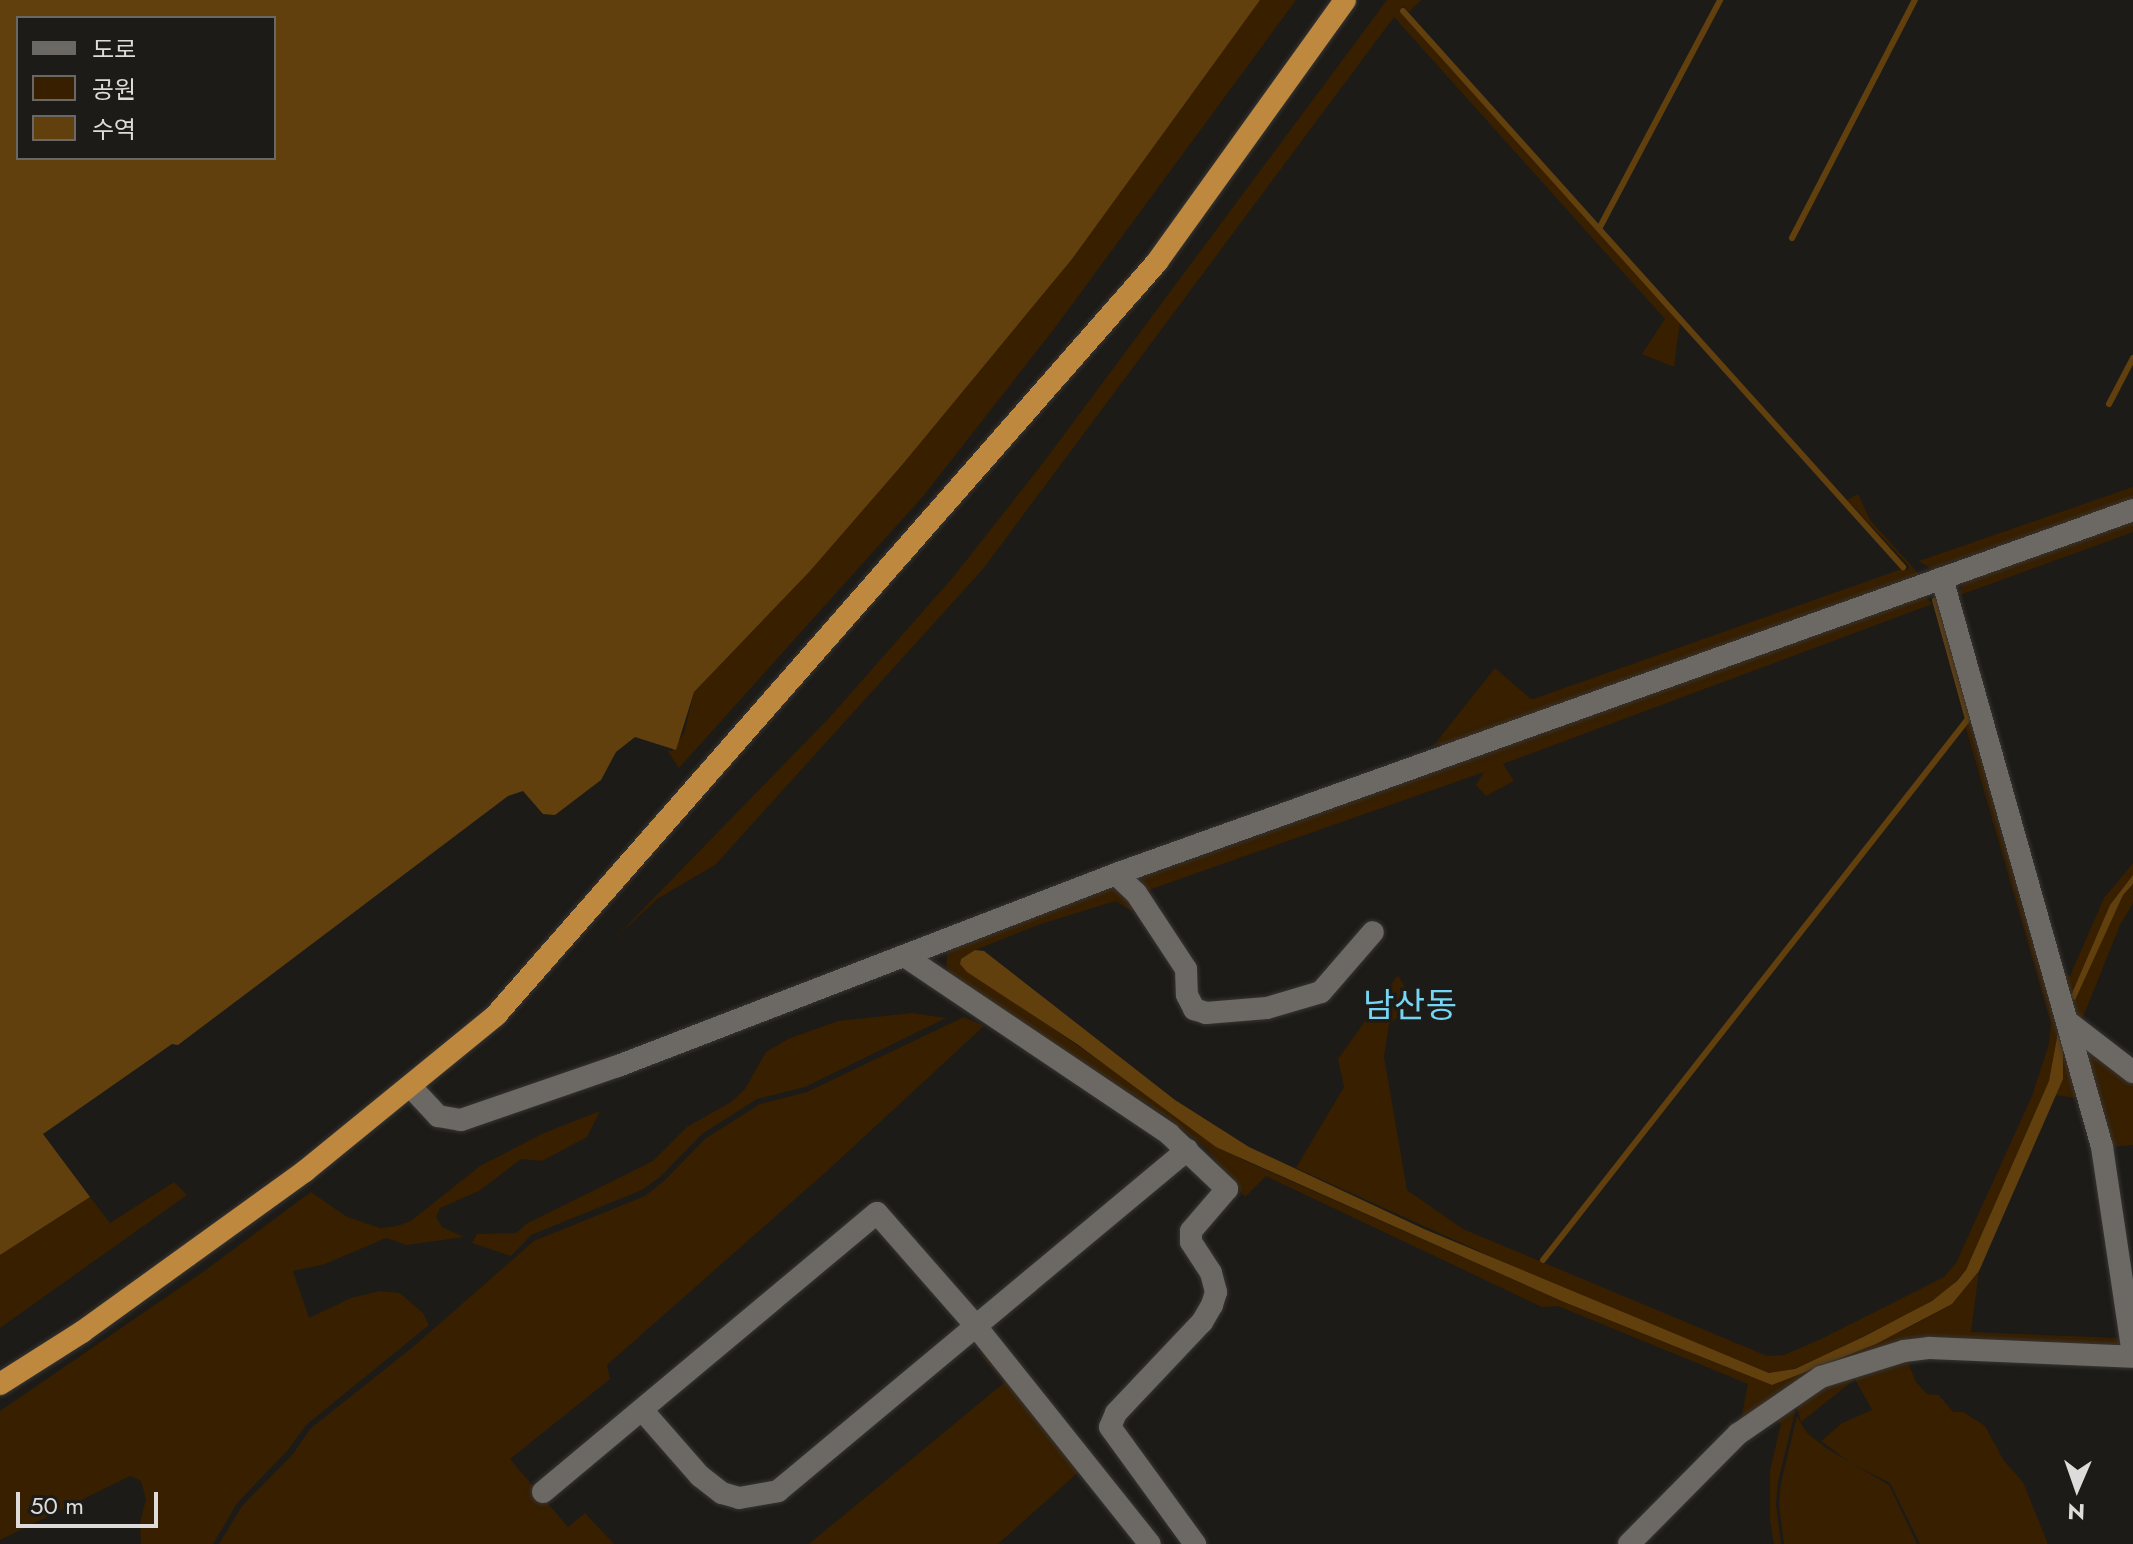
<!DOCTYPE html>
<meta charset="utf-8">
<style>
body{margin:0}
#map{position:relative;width:2133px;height:1544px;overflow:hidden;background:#1d1b17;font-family:Jost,"Noto Sans KR",sans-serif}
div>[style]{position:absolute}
.green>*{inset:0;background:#371f00}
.water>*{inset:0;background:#62400e}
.stream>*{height:6px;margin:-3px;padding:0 3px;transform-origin:3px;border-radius:3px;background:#62400e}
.roads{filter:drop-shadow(0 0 2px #373533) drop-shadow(0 0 2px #373533)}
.minor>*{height:22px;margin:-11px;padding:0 11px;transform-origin:11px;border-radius:11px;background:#6c6965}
.secondary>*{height:22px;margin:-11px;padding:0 11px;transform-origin:11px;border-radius:11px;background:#6c6965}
.trunk>*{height:22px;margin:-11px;padding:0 11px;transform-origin:11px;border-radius:11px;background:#be893e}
span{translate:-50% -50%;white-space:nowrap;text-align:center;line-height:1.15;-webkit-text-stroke:7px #1d1b17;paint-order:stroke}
.quarter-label{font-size:34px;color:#76d5f4}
.legend{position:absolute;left:16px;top:16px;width:260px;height:144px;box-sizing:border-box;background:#1d1b17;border:2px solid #6a6865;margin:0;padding:10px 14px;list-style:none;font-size:24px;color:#dedcda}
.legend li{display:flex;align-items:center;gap:16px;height:40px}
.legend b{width:40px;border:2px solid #6a6865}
.north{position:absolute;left:2037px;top:1448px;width:80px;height:80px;-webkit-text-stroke:6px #1d1b17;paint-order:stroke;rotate:182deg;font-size:22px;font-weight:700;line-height:32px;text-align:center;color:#dedcda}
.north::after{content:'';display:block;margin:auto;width:28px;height:36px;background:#dedcda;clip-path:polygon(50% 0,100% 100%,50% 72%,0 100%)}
.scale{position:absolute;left:16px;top:1492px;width:142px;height:36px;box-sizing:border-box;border:4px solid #dedcda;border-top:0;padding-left:10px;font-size:24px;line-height:28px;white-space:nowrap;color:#dedcda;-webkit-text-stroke:6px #1d1b17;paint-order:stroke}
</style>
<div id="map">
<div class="green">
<div style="clip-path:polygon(1260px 0,1296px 0,1054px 329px,924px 495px,679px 768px,667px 750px,672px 751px,684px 733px,694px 692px,902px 465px)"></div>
<div style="clip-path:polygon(1387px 0,1421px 0,1409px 12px,1403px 6px,1399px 11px,1680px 321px,1674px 367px,1642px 354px,1665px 319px,1394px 17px,983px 569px,715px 865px,657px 899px,614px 939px,830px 717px,954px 576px,1043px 463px)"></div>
<div style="clip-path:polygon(2133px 487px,2133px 499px,1931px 569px,1919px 561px)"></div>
<div style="clip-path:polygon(1858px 494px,1870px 520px,1919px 574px,1451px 743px,1434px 745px,1495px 668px,1531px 699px,1536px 698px,1899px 570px,1908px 570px,1909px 566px,1847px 500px)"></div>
<div style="clip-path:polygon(2133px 520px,2133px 532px,1957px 596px,1965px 581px)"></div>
<div style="clip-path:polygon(1936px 595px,2084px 1099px,2055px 1095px,2063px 1079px,2058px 1032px,2049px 1081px,2007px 1180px,1966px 1270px,1947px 1291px,1915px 1311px,1825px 1355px,1794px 1369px,1770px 1373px,1556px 1286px,1296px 1168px,1344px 1087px,1338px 1059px,1398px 975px,1410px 997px,1410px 1008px,1389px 1024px,1384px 1057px,1407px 1190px,1463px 1229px,1767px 1356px,1784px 1355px,1821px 1339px,1944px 1277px,1956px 1263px,2032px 1096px,2049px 1044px,2051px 1023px,1965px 725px,1969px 718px)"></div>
<div style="clip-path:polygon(1925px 596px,1932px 604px,1503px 764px,1514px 781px,1486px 796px,1476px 785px,1484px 772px,1143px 892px,1139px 883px,1144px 877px)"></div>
<div style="clip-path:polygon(2133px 863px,2133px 875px,2110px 905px,2071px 998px,2123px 895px,2133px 884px,2133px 903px,2120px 925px,2081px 1022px,2069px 1013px,2058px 971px,2070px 976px,2104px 898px)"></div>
<div style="clip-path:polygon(1112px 888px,1124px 893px,1138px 909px,1132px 911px,1115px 901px,1041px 924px,975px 950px,961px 959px,960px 964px,1241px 1159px,1564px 1302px,1772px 1385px,1906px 1329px,1952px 1304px,1979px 1271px,1971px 1332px,2119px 1338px,2121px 1347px,1912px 1345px,1741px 1419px,1748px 1384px,1558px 1306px,1542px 1307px,1266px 1176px,1245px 1197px,1206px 1148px,1167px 1117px,952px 977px,946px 966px,947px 953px,951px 950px)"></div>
<div style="clip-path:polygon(912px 1013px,946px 1018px,805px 1087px,757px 1099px,702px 1134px,660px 1177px,642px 1190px,531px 1235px,511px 1256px,472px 1243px,477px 1234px,516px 1233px,526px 1224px,653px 1161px,687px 1127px,731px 1102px,745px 1089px,766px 1052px,788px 1039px,838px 1021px)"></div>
<div style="clip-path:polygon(964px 1017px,984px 1026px,827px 1171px,607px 1365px,610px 1379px,510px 1459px,568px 1527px,585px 1513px,614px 1544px,219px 1544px,242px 1506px,293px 1454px,310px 1429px,414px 1346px,534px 1241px,645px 1196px,664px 1181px,705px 1139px,760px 1104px,807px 1092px)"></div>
<div style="clip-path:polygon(2086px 1048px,2133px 1076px,2133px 1145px,2110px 1147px)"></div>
<div style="clip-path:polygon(600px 1111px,587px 1137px,542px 1161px,521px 1159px,479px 1191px,440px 1208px,436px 1217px,442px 1227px,464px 1237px,407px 1245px,386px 1238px,325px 1264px,293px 1271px,309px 1318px,351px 1298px,380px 1291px,400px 1293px,423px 1313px,429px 1325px,306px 1425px,288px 1450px,238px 1502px,213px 1544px,141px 1544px,140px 1523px,146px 1499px,141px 1481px,130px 1476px,0 1540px,0 1411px,203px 1272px,311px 1192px,347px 1217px,380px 1228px,397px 1226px,411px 1221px,480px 1166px,544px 1133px)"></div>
<div style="clip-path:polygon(174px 1182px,187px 1195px,0 1328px,0 1255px,90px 1197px,110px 1223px)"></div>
<div style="clip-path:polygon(990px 1347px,1083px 1468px,998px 1544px,809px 1544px,1005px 1382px,982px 1356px)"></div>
<div style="clip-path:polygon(1905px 1355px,1916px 1382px,1927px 1394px,1939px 1395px,1953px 1412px,1963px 1412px,1985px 1426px,2004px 1461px,2023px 1482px,2048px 1544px,1920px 1544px,1890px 1483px,1851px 1463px,1821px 1441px,1842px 1423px,1872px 1410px,1855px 1379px,1801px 1422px,1795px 1401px,1819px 1383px)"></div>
<div style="clip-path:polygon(1788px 1405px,1795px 1412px,1778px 1482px,1776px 1503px,1781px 1544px,1774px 1544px,1770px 1521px,1770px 1471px,1781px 1423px,1770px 1419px)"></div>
<div style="clip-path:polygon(1797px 1416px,1806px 1432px,1826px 1448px,1889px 1485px,1917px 1544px,1784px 1544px,1779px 1504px,1781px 1483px)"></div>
</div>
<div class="water">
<div style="clip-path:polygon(evenodd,0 0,1260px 0,1072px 259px,902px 465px,810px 571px,694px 692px,676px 750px,635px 737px,616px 752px,601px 780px,555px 815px,543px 814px,523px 791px,508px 796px,178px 1045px,172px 1044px,43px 1134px,90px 1197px,0 1255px,0 0,274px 18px,274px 158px,18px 158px,18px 18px,274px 18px)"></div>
<div style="clip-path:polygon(2133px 875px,2133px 884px,2123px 895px,2075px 1000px,2070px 998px,2110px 905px)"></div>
<div style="clip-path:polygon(975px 950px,984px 951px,1175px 1100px,1249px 1147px,1424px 1229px,1769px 1373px,1795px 1369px,1865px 1336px,1932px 1301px,1957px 1281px,1966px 1270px,2049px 1081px,2058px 1032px,2063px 1034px,2063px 1079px,1979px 1271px,1952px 1304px,1876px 1344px,1772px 1385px,1564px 1302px,1216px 1147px,1077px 1044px,967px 972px,960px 964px,961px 959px)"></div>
</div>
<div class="stream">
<div style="left:1403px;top:11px;width:748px;rotate:48.04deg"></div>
<div style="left:1600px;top:227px;width:257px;rotate:-62.1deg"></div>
<div style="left:1792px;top:238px;width:268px;rotate:-62.7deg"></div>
<div style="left:2109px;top:404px;width:52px;rotate:-62.4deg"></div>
<div style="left:1543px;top:1260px;width:688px;rotate:-51.85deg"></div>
<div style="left:1968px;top:719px;width:123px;rotate:-105.5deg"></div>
</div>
<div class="roads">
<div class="minor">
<div style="left:1942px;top:578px;width:591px;rotate:74.29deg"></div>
<div style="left:2102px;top:1147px;width:209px;rotate:81.5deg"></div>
<div style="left:1116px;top:874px;width:28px;rotate:44deg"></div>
<div style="left:1136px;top:893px;width:91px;rotate:56.7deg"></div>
<div style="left:1186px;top:969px;width:26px;rotate:88deg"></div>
<div style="left:1187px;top:995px;width:16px;rotate:63deg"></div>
<div style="left:1194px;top:1009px;width:13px;rotate:18deg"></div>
<div style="left:1206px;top:1013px;width:61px;rotate:-4.7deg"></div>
<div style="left:1267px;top:1008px;width:56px;rotate:-16.5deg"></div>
<div style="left:1321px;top:992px;width:79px;rotate:-49.1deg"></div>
<div style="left:906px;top:957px;width:317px;rotate:33.9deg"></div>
<div style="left:1169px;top:1134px;width:80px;rotate:43.5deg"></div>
<div style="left:1227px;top:1189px;width:55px;rotate:130.6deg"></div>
<div style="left:1191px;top:1231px;width:11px;rotate:90deg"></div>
<div style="left:1191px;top:1242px;width:37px;rotate:57deg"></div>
<div style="left:1211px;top:1273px;width:20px;rotate:75deg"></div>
<div style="left:1216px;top:1292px;width:14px;rotate:107deg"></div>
<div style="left:1212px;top:1305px;width:20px;rotate:120deg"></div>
<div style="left:1202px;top:1322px;width:125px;rotate:133.4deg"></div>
<div style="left:1116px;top:1413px;width:15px;rotate:113deg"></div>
<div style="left:1110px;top:1427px;width:145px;rotate:54deg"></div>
<div style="left:2068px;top:1022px;width:82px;rotate:37.6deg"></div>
<div style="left:643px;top:1411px;width:86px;rotate:48.8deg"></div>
<div style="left:700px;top:1476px;width:28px;rotate:38deg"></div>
<div style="left:722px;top:1493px;width:18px;rotate:16deg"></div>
<div style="left:739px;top:1498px;width:40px;rotate:-10deg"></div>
<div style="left:778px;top:1491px;width:533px;rotate:-39.82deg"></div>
<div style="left:543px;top:1492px;width:435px;rotate:-39.9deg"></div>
<div style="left:877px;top:1213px;width:149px;rotate:48.8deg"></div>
<div style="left:975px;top:1325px;width:280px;rotate:51.4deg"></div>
<div style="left:1629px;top:1544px;width:155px;rotate:-45.3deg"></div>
<div style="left:1738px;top:1434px;width:101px;rotate:-34.5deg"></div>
<div style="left:1821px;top:1377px;width:87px;rotate:-17.4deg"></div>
<div style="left:1904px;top:1351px;width:26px;rotate:-7deg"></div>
<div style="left:1930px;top:1348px;width:203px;rotate:2.5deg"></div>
</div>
<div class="secondary">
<div style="left:411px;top:1087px;width:40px;rotate:47deg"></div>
<div style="left:438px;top:1116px;width:23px;rotate:10deg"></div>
<div style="left:461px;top:1120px;width:166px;rotate:-19deg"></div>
<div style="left:618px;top:1066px;width:534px;rotate:-21.08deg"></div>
<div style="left:1116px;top:874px;width:1080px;rotate:-19.69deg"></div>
</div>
<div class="trunk">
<div style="left:0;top:1384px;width:97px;rotate:-32.4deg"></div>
<div style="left:82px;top:1332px;width:275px;rotate:-35.8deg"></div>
<div style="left:305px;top:1171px;width:247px;rotate:-39.2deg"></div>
<div style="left:496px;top:1015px;width:1002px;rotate:-48.72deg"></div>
<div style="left:1157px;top:262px;width:322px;rotate:-54.3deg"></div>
</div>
</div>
<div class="quarter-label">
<span style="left:1410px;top:1006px">남산동</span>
</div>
<ul class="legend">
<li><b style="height:10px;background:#6c6965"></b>도로</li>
<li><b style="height:22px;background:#371f00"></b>공원</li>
<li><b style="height:22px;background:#62400e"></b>수역</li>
</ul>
<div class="north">N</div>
<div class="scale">50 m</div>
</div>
